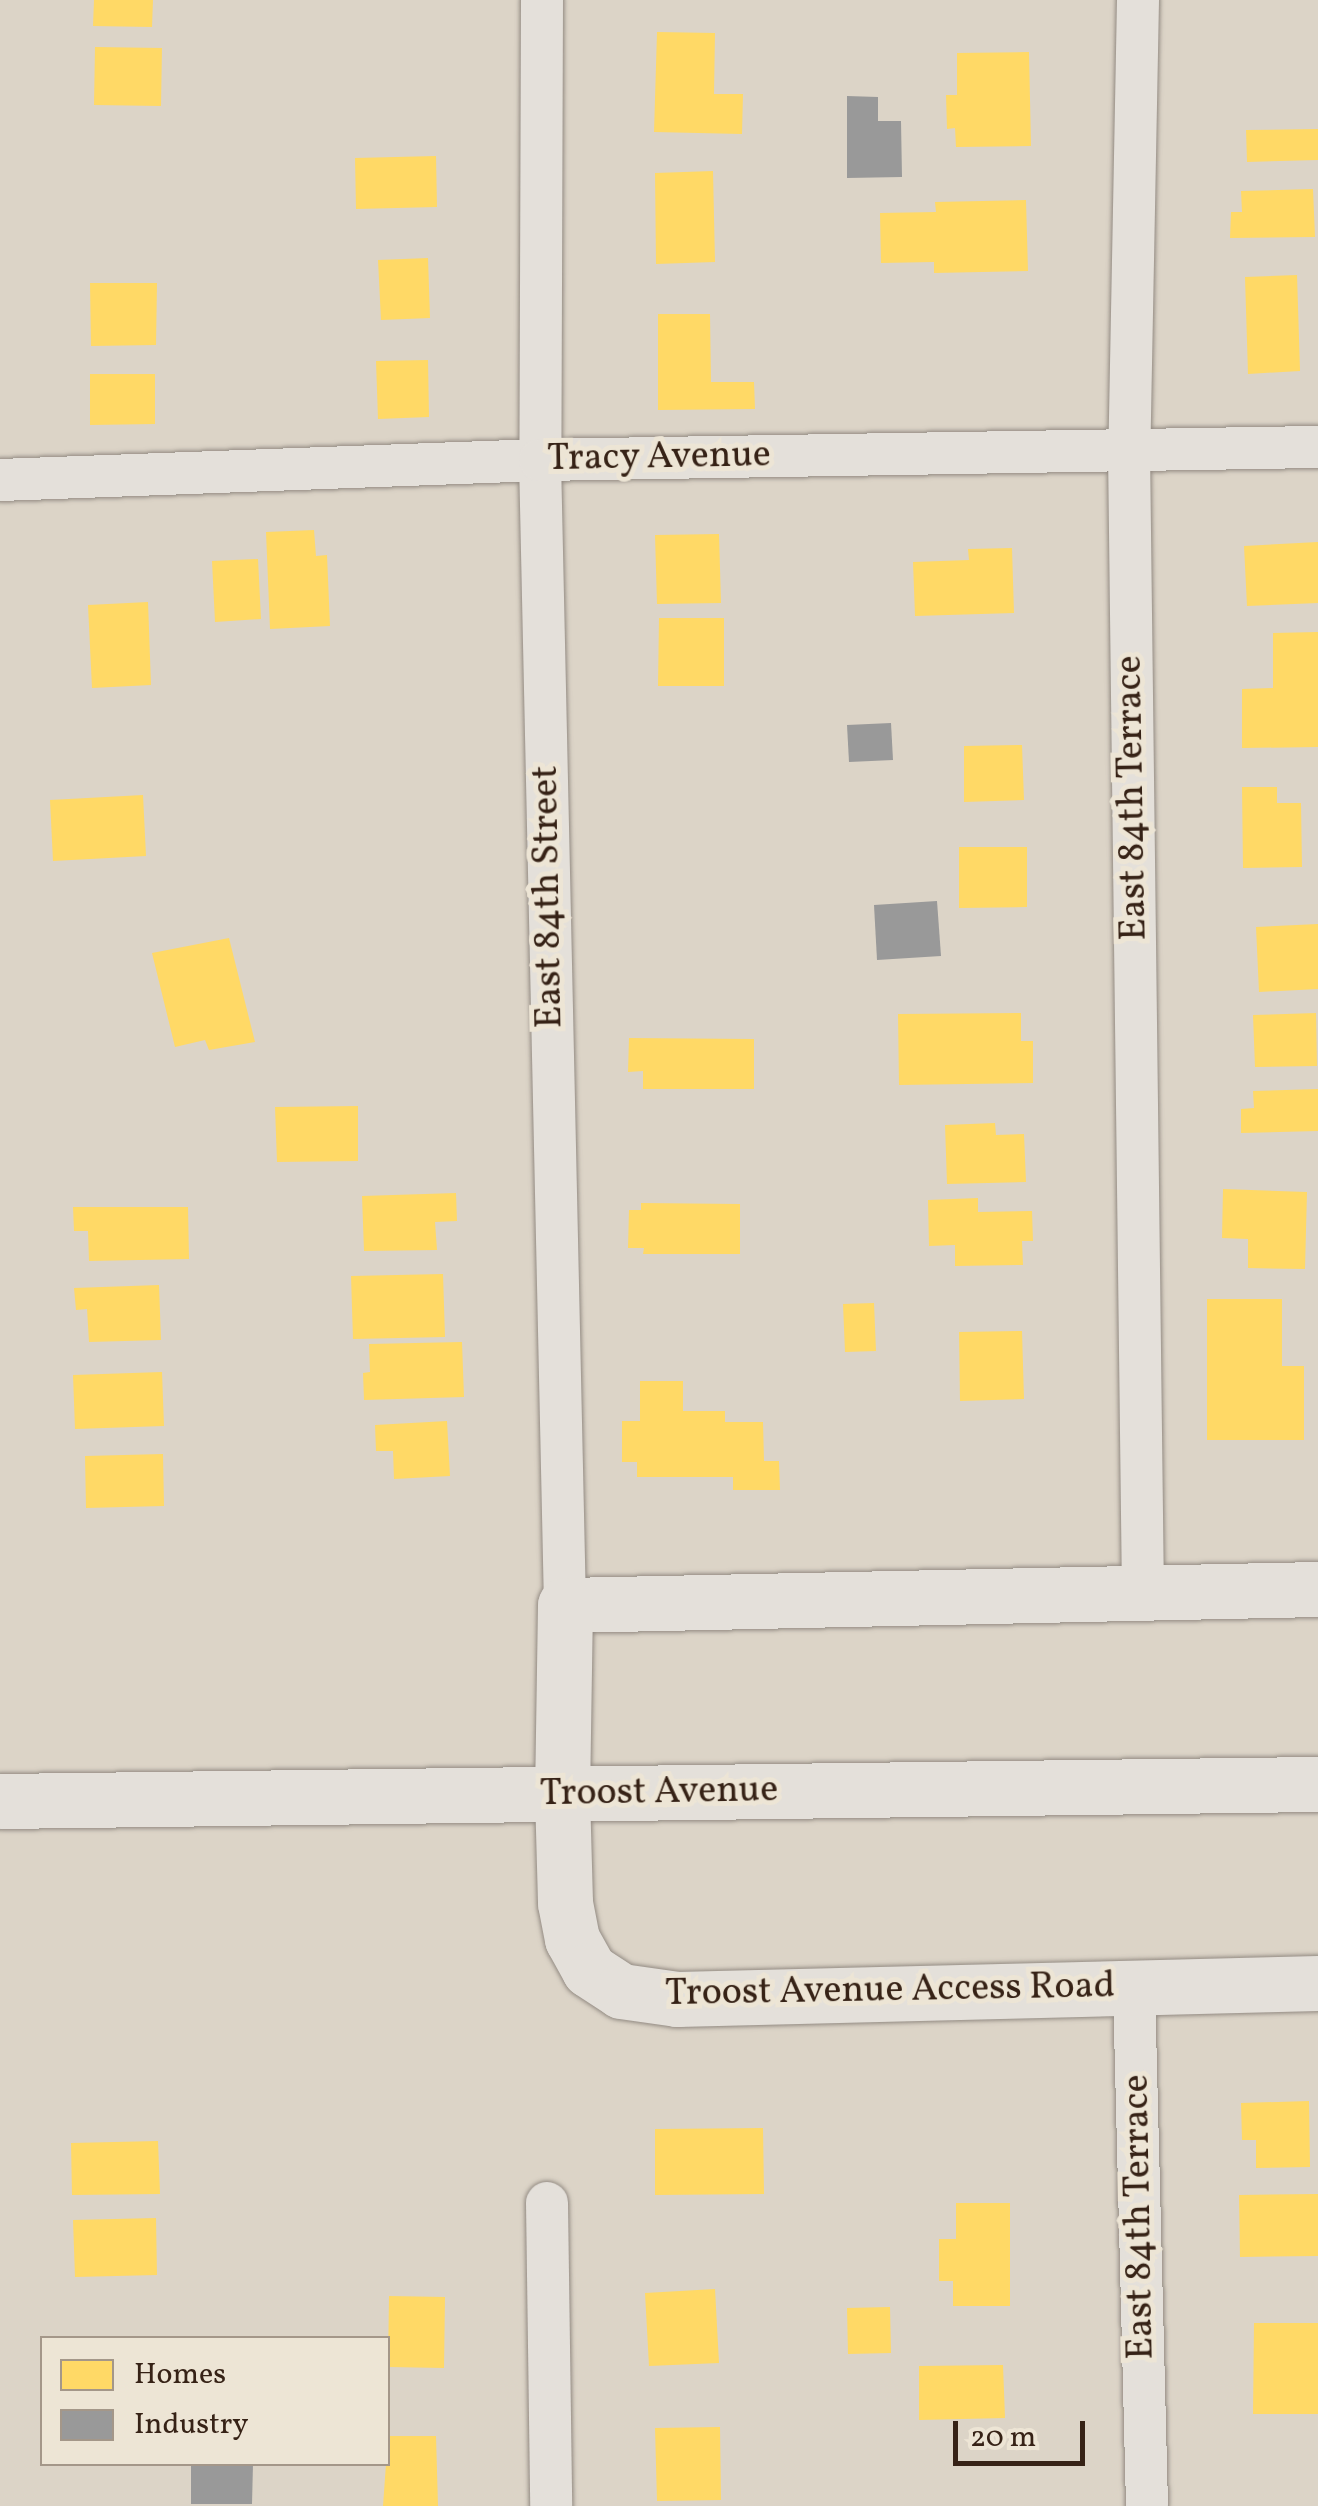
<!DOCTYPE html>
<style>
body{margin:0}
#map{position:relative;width:1318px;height:2506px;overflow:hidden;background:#dcd4c7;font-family:Vollkorn,serif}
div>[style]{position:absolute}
.homes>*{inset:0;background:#ffd966}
.industry>*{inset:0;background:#999}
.roads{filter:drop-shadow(0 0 2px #938b83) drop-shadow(0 0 2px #938b83)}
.street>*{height:42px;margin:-21px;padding:0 21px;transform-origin:21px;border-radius:21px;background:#e4e0da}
.secondary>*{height:55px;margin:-27.5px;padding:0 27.5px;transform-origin:27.5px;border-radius:27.5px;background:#e4e0da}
span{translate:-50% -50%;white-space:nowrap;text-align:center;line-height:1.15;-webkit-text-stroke:10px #ede5d5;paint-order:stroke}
.street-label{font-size:38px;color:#362216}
.legend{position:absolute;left:40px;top:2336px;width:350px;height:130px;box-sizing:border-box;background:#ede5d5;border:2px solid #a49789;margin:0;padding:12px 18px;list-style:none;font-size:30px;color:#362216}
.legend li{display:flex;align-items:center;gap:20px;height:50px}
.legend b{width:50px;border:2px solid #a49789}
.scale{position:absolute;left:953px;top:2421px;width:132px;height:45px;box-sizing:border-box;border:5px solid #362216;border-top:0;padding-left:12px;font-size:30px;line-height:35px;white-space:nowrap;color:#362216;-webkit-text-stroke:8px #ede5d5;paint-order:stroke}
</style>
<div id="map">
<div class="homes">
<div style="clip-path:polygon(94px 0,153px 0,152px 27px,93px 26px)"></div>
<div style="clip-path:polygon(657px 32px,715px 33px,714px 94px,743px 94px,742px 134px,654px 132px)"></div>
<div style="clip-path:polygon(95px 47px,162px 48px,161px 106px,94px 105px)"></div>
<div style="clip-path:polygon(1029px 52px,1031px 146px,956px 147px,955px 128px,947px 129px,946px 95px,957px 95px,957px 53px)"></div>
<div style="clip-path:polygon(1318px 129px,1318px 160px,1247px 162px,1246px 130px)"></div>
<div style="clip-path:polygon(436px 156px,437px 207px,356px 209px,355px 158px)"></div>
<div style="clip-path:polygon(713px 171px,715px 262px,656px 264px,655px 173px)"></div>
<div style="clip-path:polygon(1313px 189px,1315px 237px,1230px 238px,1231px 212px,1242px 212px,1241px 191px)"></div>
<div style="clip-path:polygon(1026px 200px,1028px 271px,934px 273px,934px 262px,881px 263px,880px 213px,936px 212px,935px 202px)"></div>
<div style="clip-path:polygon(428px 258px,430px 318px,381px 320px,378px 260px)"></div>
<div style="clip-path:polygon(1297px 275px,1300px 371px,1248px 374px,1245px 277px)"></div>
<div style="clip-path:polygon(90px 283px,157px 283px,156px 345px,91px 346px)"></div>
<div style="clip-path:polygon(658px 314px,710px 314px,711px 382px,754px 382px,755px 409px,658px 410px)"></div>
<div style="clip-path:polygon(428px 360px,429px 417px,378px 419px,376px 361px)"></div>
<div style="clip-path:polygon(90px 374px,155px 374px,155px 424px,90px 425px)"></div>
<div style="clip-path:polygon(314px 530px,316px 556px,327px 555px,330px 626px,270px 629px,266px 532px)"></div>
<div style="clip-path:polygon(719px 534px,721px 603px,657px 604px,655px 535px)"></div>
<div style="clip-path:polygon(1318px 542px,1318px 603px,1247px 606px,1244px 546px)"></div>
<div style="clip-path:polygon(1012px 548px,1014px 613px,915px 616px,913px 562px,969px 560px,968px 549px)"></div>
<div style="clip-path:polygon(258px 559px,261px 619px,215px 622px,212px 561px)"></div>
<div style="clip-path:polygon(148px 602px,151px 685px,92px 688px,88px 605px)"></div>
<div style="clip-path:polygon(659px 618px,724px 618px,724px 686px,658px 686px)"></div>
<div style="clip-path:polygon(1318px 632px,1318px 747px,1242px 748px,1242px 689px,1273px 688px,1273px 633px)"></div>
<div style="clip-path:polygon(1022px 745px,1024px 800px,964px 802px,964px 746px)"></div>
<div style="clip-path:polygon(1242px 787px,1277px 787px,1277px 803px,1301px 803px,1302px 867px,1243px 868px)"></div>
<div style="clip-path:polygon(143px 795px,146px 856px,53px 861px,50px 800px)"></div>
<div style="clip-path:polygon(959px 847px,1027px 847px,1027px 907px,959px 908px)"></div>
<div style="clip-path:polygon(1318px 924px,1318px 989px,1259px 992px,1256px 927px)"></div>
<div style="clip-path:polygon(229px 938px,255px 1042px,209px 1050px,205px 1040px,175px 1047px,152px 953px)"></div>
<div style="clip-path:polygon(1021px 1013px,1021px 1041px,1033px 1041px,1033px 1083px,899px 1085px,898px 1014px)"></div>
<div style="clip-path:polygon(1316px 1013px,1317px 1066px,1255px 1067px,1253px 1015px)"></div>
<div style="clip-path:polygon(629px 1038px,754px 1039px,754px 1089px,643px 1089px,643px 1071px,628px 1072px)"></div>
<div style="clip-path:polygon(1318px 1089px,1318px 1131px,1241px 1133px,1241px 1109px,1254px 1108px,1253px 1091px)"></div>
<div style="clip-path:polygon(358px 1106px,358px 1161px,277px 1162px,275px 1107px)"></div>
<div style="clip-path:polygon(995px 1123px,996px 1135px,1024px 1134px,1026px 1182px,947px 1184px,945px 1125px)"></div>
<div style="clip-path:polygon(1223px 1189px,1307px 1192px,1305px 1269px,1248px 1268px,1248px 1239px,1222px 1238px)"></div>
<div style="clip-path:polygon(456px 1193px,457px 1221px,435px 1222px,437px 1250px,364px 1251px,362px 1196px)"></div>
<div style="clip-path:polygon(978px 1198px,978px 1212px,1032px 1211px,1033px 1241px,1022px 1241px,1023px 1265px,955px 1266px,955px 1245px,929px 1246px,928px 1200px)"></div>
<div style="clip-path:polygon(641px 1203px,740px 1204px,740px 1254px,643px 1254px,644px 1248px,628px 1248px,629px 1210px,641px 1210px)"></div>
<div style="clip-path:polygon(73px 1207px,188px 1207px,189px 1259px,89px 1261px,88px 1231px,74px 1231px)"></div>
<div style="clip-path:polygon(443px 1274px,445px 1337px,353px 1339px,351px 1276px)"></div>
<div style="clip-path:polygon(159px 1285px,161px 1340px,89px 1342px,87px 1309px,76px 1310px,74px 1288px)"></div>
<div style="clip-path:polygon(1207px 1299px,1282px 1299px,1282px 1366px,1304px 1366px,1304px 1440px,1207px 1440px)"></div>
<div style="clip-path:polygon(874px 1303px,876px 1351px,845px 1352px,843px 1304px)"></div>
<div style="clip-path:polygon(1022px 1331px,1024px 1399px,960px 1401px,959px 1332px)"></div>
<div style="clip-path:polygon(462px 1342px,464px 1397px,364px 1400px,363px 1373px,370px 1372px,369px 1344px)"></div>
<div style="clip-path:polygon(162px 1372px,164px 1426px,75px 1429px,73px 1375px)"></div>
<div style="clip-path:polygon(640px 1381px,683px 1381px,683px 1411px,725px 1411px,725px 1422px,763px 1422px,764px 1461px,779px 1461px,780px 1490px,733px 1490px,733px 1477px,637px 1477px,637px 1462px,622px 1462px,622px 1421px,640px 1421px)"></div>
<div style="clip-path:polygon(447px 1421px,450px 1476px,394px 1479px,393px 1451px,376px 1451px,375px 1425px)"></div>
<div style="clip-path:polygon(163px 1454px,164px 1506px,86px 1508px,85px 1456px)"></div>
<div style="clip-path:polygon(1309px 2101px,1310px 2167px,1256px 2168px,1256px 2140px,1242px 2140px,1241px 2103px)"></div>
<div style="clip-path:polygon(763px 2128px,764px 2194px,655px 2195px,655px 2129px)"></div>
<div style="clip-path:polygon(158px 2141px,160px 2194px,72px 2195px,71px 2143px)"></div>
<div style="clip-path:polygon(1318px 2194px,1318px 2256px,1240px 2257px,1239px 2195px)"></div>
<div style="clip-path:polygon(956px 2203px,1010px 2203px,1010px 2306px,953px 2306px,953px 2281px,939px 2281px,939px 2239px,956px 2239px)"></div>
<div style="clip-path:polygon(156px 2218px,157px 2275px,75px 2277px,73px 2220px)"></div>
<div style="clip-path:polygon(715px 2289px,719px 2363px,649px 2366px,645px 2293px)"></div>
<div style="clip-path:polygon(389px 2296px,445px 2297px,444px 2368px,388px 2367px)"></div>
<div style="clip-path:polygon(890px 2307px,891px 2353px,848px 2354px,847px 2308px)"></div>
<div style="clip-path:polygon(1254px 2323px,1318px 2323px,1318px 2414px,1253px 2414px)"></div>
<div style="clip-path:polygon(1003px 2365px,1005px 2418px,919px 2420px,919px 2366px)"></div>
<div style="clip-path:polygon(720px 2427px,721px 2500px,657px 2501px,655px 2428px)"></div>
<div style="clip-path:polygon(388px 2436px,436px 2436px,438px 2506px,383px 2506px)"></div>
</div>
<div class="industry">
<div style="clip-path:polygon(847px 96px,878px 97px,878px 121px,901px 121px,902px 177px,847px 178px)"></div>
<div style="clip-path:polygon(891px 723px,893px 760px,849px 762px,847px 725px)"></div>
<div style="clip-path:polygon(937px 901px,941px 956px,877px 960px,874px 905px)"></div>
<div style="clip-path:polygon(191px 2464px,253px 2464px,252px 2504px,191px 2504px)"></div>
</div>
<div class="roads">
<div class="street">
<div style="left:542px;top:0;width:460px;rotate:90.2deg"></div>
<div style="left:540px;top:460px;width:1145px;rotate:88.75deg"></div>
<div style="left:1138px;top:0;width:450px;rotate:91.1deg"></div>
<div style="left:1129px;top:450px;width:1146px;rotate:89.3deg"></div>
<div style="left:0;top:480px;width:540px;rotate:-2.12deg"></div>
<div style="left:540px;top:460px;width:778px;rotate:-0.96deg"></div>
<div style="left:1134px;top:1988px;width:518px;rotate:88.56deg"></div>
<div style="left:547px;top:2203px;width:303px;rotate:89.2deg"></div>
</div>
<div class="secondary">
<div style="left:1318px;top:1589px;width:753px;rotate:178.78deg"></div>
<div style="left:565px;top:1605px;width:189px;rotate:90.9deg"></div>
<div style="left:562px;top:1794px;width:109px;rotate:88.4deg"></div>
<div style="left:565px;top:1903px;width:37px;rotate:79deg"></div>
<div style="left:572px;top:1939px;width:35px;rotate:61deg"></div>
<div style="left:589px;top:1970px;width:38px;rotate:33deg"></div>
<div style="left:621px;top:1991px;width:57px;rotate:8.1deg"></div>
<div style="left:677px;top:1999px;width:641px;rotate:-1.43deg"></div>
<div style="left:0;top:1801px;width:1318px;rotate:-0.74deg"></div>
</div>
</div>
<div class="street-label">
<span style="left:659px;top:458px;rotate:-1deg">Tracy Avenue</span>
<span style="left:1133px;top:798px;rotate:-91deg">East 84th Terrace</span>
<span style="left:549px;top:897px;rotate:-91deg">East 84th Street</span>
<span style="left:659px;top:1793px;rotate:-1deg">Troost Avenue</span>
<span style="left:890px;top:1991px;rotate:-1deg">Troost Avenue Access Road</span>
<span style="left:1140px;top:2217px;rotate:-91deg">East 84th Terrace</span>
</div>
<ul class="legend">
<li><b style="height:28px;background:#ffd966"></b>Homes</li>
<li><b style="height:28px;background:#999"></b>Industry</li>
</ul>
<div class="scale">20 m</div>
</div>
